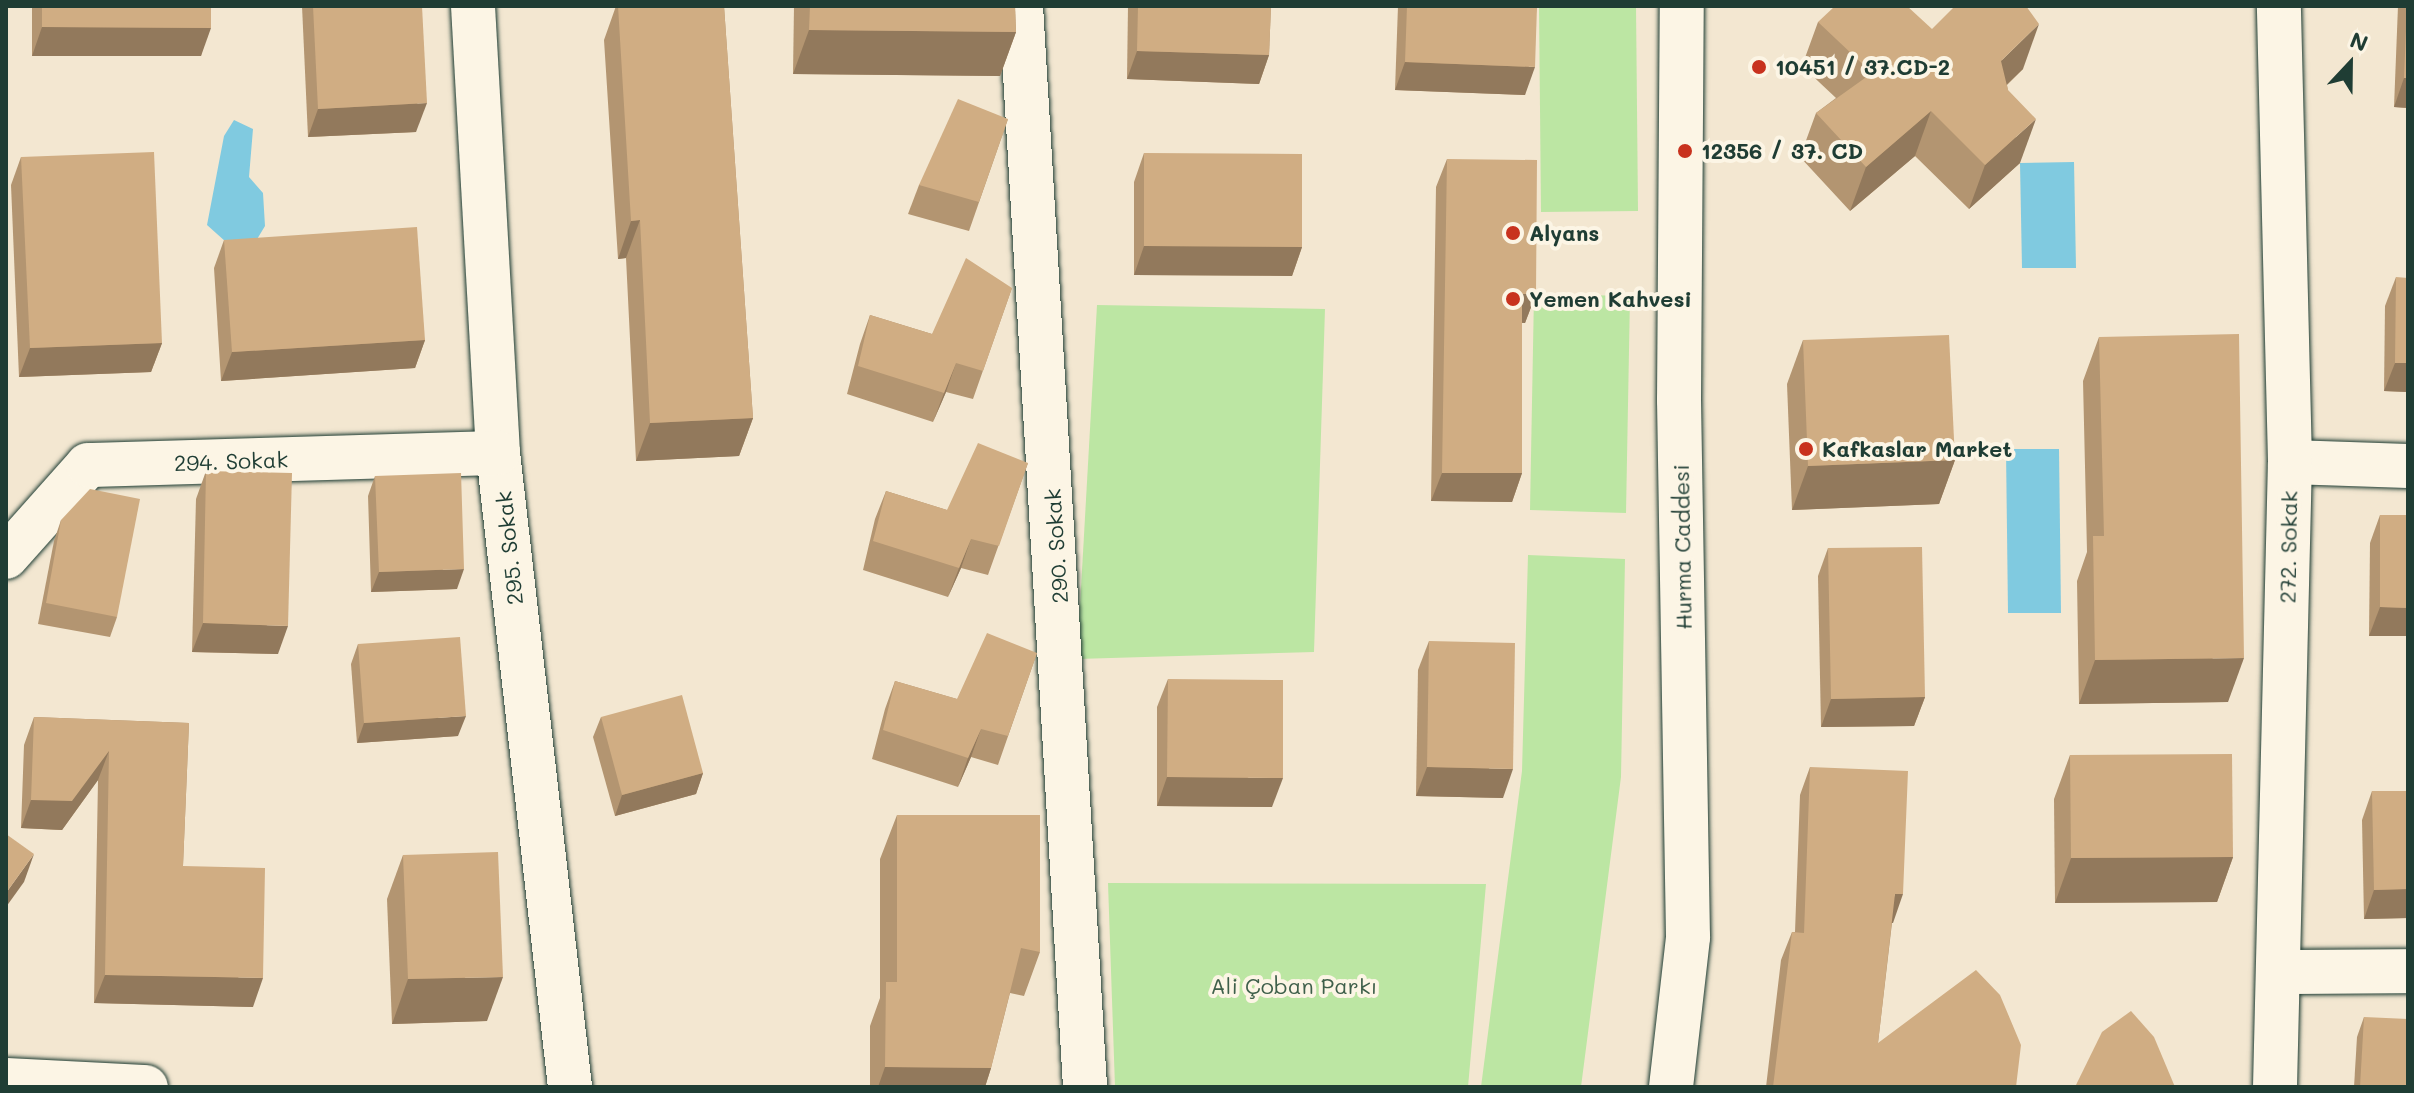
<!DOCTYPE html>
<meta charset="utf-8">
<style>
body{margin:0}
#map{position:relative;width:2414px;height:1093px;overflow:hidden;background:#f3e7d1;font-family:Mali,sans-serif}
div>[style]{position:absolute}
.green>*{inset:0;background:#bce6a3}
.water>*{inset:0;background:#80cae0}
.roads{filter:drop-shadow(0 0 2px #1f3d34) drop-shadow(0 0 2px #1f3d34)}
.minor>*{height:44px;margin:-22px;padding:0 22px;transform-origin:22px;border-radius:22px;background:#fcf5e5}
.wall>*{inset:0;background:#b39571}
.shaded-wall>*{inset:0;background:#92795c}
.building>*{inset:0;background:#d0ad83}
.dots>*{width:22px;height:22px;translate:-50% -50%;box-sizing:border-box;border:4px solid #fcf5e5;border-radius:50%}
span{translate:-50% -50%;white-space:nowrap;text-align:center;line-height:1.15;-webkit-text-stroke:8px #fcf5e5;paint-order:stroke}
.poi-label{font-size:22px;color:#1f3d34;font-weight:700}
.left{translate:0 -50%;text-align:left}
.street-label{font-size:22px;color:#1f3d34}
.park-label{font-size:22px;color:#3e5f4a}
.frame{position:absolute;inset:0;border:8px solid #1f3d34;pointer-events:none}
.north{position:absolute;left:2310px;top:24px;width:80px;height:80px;-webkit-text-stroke:6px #fcf5e5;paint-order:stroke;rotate:22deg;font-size:22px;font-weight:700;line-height:32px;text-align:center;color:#1f3d34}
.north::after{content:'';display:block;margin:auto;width:28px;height:36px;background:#1f3d34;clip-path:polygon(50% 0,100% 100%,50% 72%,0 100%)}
</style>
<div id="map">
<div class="green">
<div style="clip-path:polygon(1539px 6px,1636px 6px,1638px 211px,1541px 212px)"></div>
<div style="clip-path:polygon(1534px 294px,1630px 296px,1626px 513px,1530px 510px)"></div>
<div style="clip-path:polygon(1097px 305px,1325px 309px,1314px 652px,1077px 659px)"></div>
<div style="clip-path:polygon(1528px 555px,1625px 559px,1621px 777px,1581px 1087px,1481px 1087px,1522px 771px)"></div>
<div style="clip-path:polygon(1108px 883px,1486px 884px,1468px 1087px,1115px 1087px)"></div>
</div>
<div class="water">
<div style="clip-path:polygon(234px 120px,253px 129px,249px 177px,263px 193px,265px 226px,253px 246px,226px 242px,207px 225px,224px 136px)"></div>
<div style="clip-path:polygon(2074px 162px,2076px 268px,2022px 268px,2020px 163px)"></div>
<div style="clip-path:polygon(2006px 449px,2059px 449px,2061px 613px,2008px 613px)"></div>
</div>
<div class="roads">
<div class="minor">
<div style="left:473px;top:6px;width:448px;rotate:86.8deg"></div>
<div style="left:498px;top:453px;width:638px;rotate:83.52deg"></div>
<div style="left:1021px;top:6px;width:1083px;rotate:86.61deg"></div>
<div style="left:2290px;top:462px;width:118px;rotate:1.9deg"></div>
<div style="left:6px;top:557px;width:123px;rotate:-48.3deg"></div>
<div style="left:88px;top:465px;width:410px;rotate:-1.7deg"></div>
<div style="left:2280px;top:972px;width:128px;rotate:-0.4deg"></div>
<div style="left:6px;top:1080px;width:140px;rotate:2.9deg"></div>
<div style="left:1671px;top:1087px;width:151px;rotate:-83.5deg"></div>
<div style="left:1688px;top:937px;width:537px;rotate:-90.96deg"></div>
<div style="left:1679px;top:400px;width:394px;rotate:-89.6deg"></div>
<div style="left:2275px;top:1087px;width:625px;rotate:-88.63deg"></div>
<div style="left:2290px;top:462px;width:456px;rotate:-91.4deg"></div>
</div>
</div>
<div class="wall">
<div style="clip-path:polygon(32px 6px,211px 6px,201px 56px,32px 56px)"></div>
<div style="clip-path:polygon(302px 6px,422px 6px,416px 132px,308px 137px)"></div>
<div style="clip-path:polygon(616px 6px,724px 6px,753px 418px,739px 456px,636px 461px,626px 258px,618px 259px,604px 40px)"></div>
<div style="clip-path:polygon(794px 6px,1015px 6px,1016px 32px,1000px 76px,793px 74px)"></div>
<div style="clip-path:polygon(1128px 6px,1271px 6px,1269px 55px,1259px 84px,1127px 79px)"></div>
<div style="clip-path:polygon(1398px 6px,1537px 6px,1525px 95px,1395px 90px)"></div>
<div style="clip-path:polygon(2398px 6px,2408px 6px,2408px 108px,2394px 107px)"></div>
<div style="clip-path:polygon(1818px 22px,1932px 29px,2023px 69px,2007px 85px,2020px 163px,1969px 209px,1915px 156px,1850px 211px,1800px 157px,1816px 113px,1836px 98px,1802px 66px)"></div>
<div style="clip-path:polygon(1008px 119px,969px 231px,908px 214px,919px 185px)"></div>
<div style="clip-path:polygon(1144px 153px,1302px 247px,1292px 276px,1134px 275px,1134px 182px)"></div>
<div style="clip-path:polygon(21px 157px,162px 343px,151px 372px,19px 377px,11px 185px)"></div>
<div style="clip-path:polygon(1447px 159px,1536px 294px,1525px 323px,1522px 323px,1522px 473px,1512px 502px,1431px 501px,1436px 187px)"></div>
<div style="clip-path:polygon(224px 240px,425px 340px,415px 368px,221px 381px,214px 268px)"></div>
<div style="clip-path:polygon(2396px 277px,2408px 392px,2384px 391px,2385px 306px)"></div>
<div style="clip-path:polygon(1012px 288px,973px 399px,946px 392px,933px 422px,847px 394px,860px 344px,870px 315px,932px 334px)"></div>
<div style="clip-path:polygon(2099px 337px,2228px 702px,2079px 704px,2077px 581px,2087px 552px,2083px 381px)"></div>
<div style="clip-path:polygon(1803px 340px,1955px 460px,1939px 504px,1792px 510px,1787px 384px)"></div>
<div style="clip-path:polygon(1028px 463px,988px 575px,961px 568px,948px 597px,863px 570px,875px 519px,886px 491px,947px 510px)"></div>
<div style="clip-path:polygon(206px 471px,278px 654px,192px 652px,196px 499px)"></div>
<div style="clip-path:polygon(375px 476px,457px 589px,371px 592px,368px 496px)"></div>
<div style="clip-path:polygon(2380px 515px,2408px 515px,2408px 636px,2369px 636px,2370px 543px)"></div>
<div style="clip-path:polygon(61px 520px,117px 617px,110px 637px,38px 624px,54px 541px)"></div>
<div style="clip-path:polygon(1828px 548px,1925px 697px,1914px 726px,1821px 727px,1818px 576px)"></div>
<div style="clip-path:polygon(1429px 641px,1503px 798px,1416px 796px,1418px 670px)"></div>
<div style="clip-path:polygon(358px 644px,458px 736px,357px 743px,351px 664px)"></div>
<div style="clip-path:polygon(1037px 653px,998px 765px,971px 757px,958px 787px,872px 759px,885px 709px,895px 681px,957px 699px)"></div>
<div style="clip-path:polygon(1168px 679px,1272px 807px,1157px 806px,1157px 707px)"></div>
<div style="clip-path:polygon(34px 717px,189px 723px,183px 866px,253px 1007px,94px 1003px,98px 780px,62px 830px,21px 828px,24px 745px)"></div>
<div style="clip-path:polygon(601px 717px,703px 773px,696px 794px,615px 816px,593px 737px)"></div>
<div style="clip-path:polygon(2070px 755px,2233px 857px,2217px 902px,2055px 903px,2054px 799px)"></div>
<div style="clip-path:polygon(1810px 767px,1893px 923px,1892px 923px,1878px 1043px,2016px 1087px,1766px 1087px,1781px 960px,1792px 932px,1795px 932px,1800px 795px)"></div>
<div style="clip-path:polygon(2372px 791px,2408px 791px,2408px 918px,2364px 919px,2362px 820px)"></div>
<div style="clip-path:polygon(897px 815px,1040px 952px,1024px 996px,1010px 993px,991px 1068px,985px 1087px,870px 1087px,870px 1026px,880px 998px,880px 859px)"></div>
<div style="clip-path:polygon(403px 855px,487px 1021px,392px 1024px,387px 899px)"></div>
<div style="clip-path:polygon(2364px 1017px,2408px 1087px,2354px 1087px,2357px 1037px)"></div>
</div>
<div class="shaded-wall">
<div style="clip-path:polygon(2039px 24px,2023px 69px,1985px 105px,2001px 61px)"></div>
<div style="clip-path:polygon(42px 27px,211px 28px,201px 56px,32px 56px)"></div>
<div style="clip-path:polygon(809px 30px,1016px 32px,1000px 76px,793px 74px)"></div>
<div style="clip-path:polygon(1137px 51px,1269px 55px,1259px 84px,1127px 79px)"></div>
<div style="clip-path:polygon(1405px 62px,1535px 67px,1525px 95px,1395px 90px)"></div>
<div style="clip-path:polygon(2404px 78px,2408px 78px,2408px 108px,2394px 107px)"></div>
<div style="clip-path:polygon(427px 103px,416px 132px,308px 137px,318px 109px)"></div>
<div style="clip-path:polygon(1931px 111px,1915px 156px,1850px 211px,1866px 167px)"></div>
<div style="clip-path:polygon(2036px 119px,2020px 163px,1969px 209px,1985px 165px)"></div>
<div style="clip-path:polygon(640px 220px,626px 258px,618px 259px,631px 221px)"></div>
<div style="clip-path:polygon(1144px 246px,1302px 247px,1292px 276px,1134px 275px)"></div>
<div style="clip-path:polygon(1522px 294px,1536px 294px,1525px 323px,1512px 322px)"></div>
<div style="clip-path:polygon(425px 340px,415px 368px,221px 381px,232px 352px)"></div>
<div style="clip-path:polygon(162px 343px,151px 372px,19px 377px,30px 348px)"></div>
<div style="clip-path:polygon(956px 363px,946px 392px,933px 422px,944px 393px)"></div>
<div style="clip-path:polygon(2395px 363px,2408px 363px,2408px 392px,2384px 391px)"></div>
<div style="clip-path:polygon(753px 418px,739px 456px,636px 461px,650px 423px)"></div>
<div style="clip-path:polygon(1955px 460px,1939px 504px,1792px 510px,1808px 466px)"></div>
<div style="clip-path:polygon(1442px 473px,1522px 473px,1512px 502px,1431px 501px)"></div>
<div style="clip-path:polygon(971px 539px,961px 568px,948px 597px,959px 568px)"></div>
<div style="clip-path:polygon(464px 569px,457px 589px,371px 592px,379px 572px)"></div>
<div style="clip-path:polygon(2380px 607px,2408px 608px,2408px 636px,2369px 636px)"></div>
<div style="clip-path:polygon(203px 623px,288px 626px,278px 654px,192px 652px)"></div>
<div style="clip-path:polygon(2244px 658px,2228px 702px,2079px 704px,2095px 660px)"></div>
<div style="clip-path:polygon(1925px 697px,1914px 726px,1821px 727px,1831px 699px)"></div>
<div style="clip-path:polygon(466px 716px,458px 736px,357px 743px,364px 723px)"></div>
<div style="clip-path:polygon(981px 729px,971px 757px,958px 787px,968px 758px)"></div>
<div style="clip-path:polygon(109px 751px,98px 780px,62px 830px,21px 828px,31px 800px)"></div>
<div style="clip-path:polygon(1427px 767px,1513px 769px,1503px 798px,1416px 796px)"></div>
<div style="clip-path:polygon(703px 773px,696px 794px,615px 816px,622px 795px)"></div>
<div style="clip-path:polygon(1167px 777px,1283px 778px,1272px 807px,1157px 806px)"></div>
<div style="clip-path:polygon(34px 854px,24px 882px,6px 907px,6px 893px)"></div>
<div style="clip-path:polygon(2233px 857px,2217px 902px,2055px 903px,2071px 858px)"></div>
<div style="clip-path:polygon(2408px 889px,2408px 918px,2364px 919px,2374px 890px)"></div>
<div style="clip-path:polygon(1895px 894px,1903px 894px,1893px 923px,1885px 923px)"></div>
<div style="clip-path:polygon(105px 975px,263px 978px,253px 1007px,94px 1003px)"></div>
<div style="clip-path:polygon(503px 977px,487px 1021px,392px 1024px,408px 979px)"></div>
<div style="clip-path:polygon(885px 1067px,991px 1068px,985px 1087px,878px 1087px)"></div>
</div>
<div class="building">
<div style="clip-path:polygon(42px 6px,211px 6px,211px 28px,42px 27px)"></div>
<div style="clip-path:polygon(313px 6px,422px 6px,427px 103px,318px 109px)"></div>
<div style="clip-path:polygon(618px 6px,724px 6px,753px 418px,650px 423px,640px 220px,631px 221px)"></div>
<div style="clip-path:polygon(810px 6px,1015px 6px,1016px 32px,809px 30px)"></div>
<div style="clip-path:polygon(1138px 6px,1271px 6px,1269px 55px,1137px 51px)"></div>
<div style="clip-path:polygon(1407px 6px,1537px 6px,1535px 67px,1405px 62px)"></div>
<div style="clip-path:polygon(1835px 6px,1907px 6px,1932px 29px,1955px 6px,2026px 6px,2039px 24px,2001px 61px,2008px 90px,2036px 119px,1985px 165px,1931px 111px,1866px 167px,1816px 113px,1872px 73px,1818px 22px)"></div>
<div style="clip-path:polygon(2407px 6px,2408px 6px,2408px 78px,2404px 78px)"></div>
<div style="clip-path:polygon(958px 99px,1008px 119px,979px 202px,919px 185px)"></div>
<div style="clip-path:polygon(154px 152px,162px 343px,30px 348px,21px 157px)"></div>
<div style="clip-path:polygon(1144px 153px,1302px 154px,1302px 247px,1144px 246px)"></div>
<div style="clip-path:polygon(1447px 159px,1537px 160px,1536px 294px,1522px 294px,1522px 473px,1442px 473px)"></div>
<div style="clip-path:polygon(417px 227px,425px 340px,232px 352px,224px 240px)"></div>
<div style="clip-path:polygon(966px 258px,1012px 288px,983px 371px,956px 363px,944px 393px,858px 366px,870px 315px,932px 334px)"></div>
<div style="clip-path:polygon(2396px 277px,2408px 278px,2408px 363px,2395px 363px)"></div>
<div style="clip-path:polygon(2239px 334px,2244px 658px,2095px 660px,2093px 536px,2104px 536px,2099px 337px)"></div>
<div style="clip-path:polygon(1949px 335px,1955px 460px,1808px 466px,1803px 340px)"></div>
<div style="clip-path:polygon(978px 443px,1028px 463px,999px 546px,971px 539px,959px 568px,873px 541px,886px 491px,947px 510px)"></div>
<div style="clip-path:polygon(206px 471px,292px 473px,288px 626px,203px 623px)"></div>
<div style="clip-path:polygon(461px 473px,464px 569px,379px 572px,375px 476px)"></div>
<div style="clip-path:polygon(90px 489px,140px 499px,117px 617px,46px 603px,61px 520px)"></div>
<div style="clip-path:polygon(2380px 515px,2408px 515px,2408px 608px,2380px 607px)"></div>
<div style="clip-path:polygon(1922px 547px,1925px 697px,1831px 699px,1828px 548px)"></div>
<div style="clip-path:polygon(987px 633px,1037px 653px,1008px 736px,981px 729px,968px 758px,883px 730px,895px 681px,957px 699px)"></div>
<div style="clip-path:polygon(460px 637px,466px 716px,364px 723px,358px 644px)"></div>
<div style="clip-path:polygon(1429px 641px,1515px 643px,1513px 769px,1427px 767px)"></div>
<div style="clip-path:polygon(1168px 679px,1283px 680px,1283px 778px,1167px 777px)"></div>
<div style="clip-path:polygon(682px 695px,703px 773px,622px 795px,601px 717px)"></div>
<div style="clip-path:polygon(34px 717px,189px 723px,183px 866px,265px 868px,263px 978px,105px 975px,109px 751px,72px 801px,31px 800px)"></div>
<div style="clip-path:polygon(2232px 754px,2233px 857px,2071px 858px,2070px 755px)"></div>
<div style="clip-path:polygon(1810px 767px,1908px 771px,1903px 894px,1895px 894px,1878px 1043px,1976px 970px,2000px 995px,2021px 1045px,2016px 1087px,1773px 1087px,1792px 932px,1804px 933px)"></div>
<div style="clip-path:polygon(2372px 791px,2408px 791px,2408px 889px,2374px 890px)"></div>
<div style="clip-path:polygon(897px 815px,1040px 815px,1040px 952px,1021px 948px,991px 1068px,885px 1067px,886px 982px,897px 982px)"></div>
<div style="clip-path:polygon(6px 834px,34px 854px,6px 893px)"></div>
<div style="clip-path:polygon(498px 852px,503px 977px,408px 979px,403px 855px)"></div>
<div style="clip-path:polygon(2131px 1011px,2154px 1037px,2175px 1087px,2075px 1087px,2102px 1032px)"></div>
<div style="clip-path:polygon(2364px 1017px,2408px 1019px,2408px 1087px,2360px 1087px)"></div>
</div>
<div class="dots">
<div style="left:1759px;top:67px;background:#c8321e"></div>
<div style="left:1685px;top:151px;background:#c8321e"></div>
<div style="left:1513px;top:233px;background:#c8321e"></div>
<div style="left:1513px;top:299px;background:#c8321e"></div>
<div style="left:1806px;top:449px;background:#c8321e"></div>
</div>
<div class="poi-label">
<span class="left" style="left:1775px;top:67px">10451 / 37.CD-2</span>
<span class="left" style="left:1701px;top:151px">12356 / 37. CD</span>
<span class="left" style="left:1529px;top:233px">Alyans</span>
<span class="left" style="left:1529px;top:299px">Yemen Kahvesi</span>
<span class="left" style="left:1822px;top:449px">Kafkaslar Market</span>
</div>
<div class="street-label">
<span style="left:231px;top:461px;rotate:-2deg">294. Sokak</span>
<span style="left:1056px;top:546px;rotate:-94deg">290. Sokak</span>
<span style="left:1682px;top:547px;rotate:-91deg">Hurma Caddesi</span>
<span style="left:2288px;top:547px;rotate:-89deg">272. Sokak</span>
<span style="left:509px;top:548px;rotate:-96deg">295. Sokak</span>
</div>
<div class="park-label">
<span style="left:1294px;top:986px">Ali Çoban Parkı</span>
</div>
<div class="frame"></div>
<div class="north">N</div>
</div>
